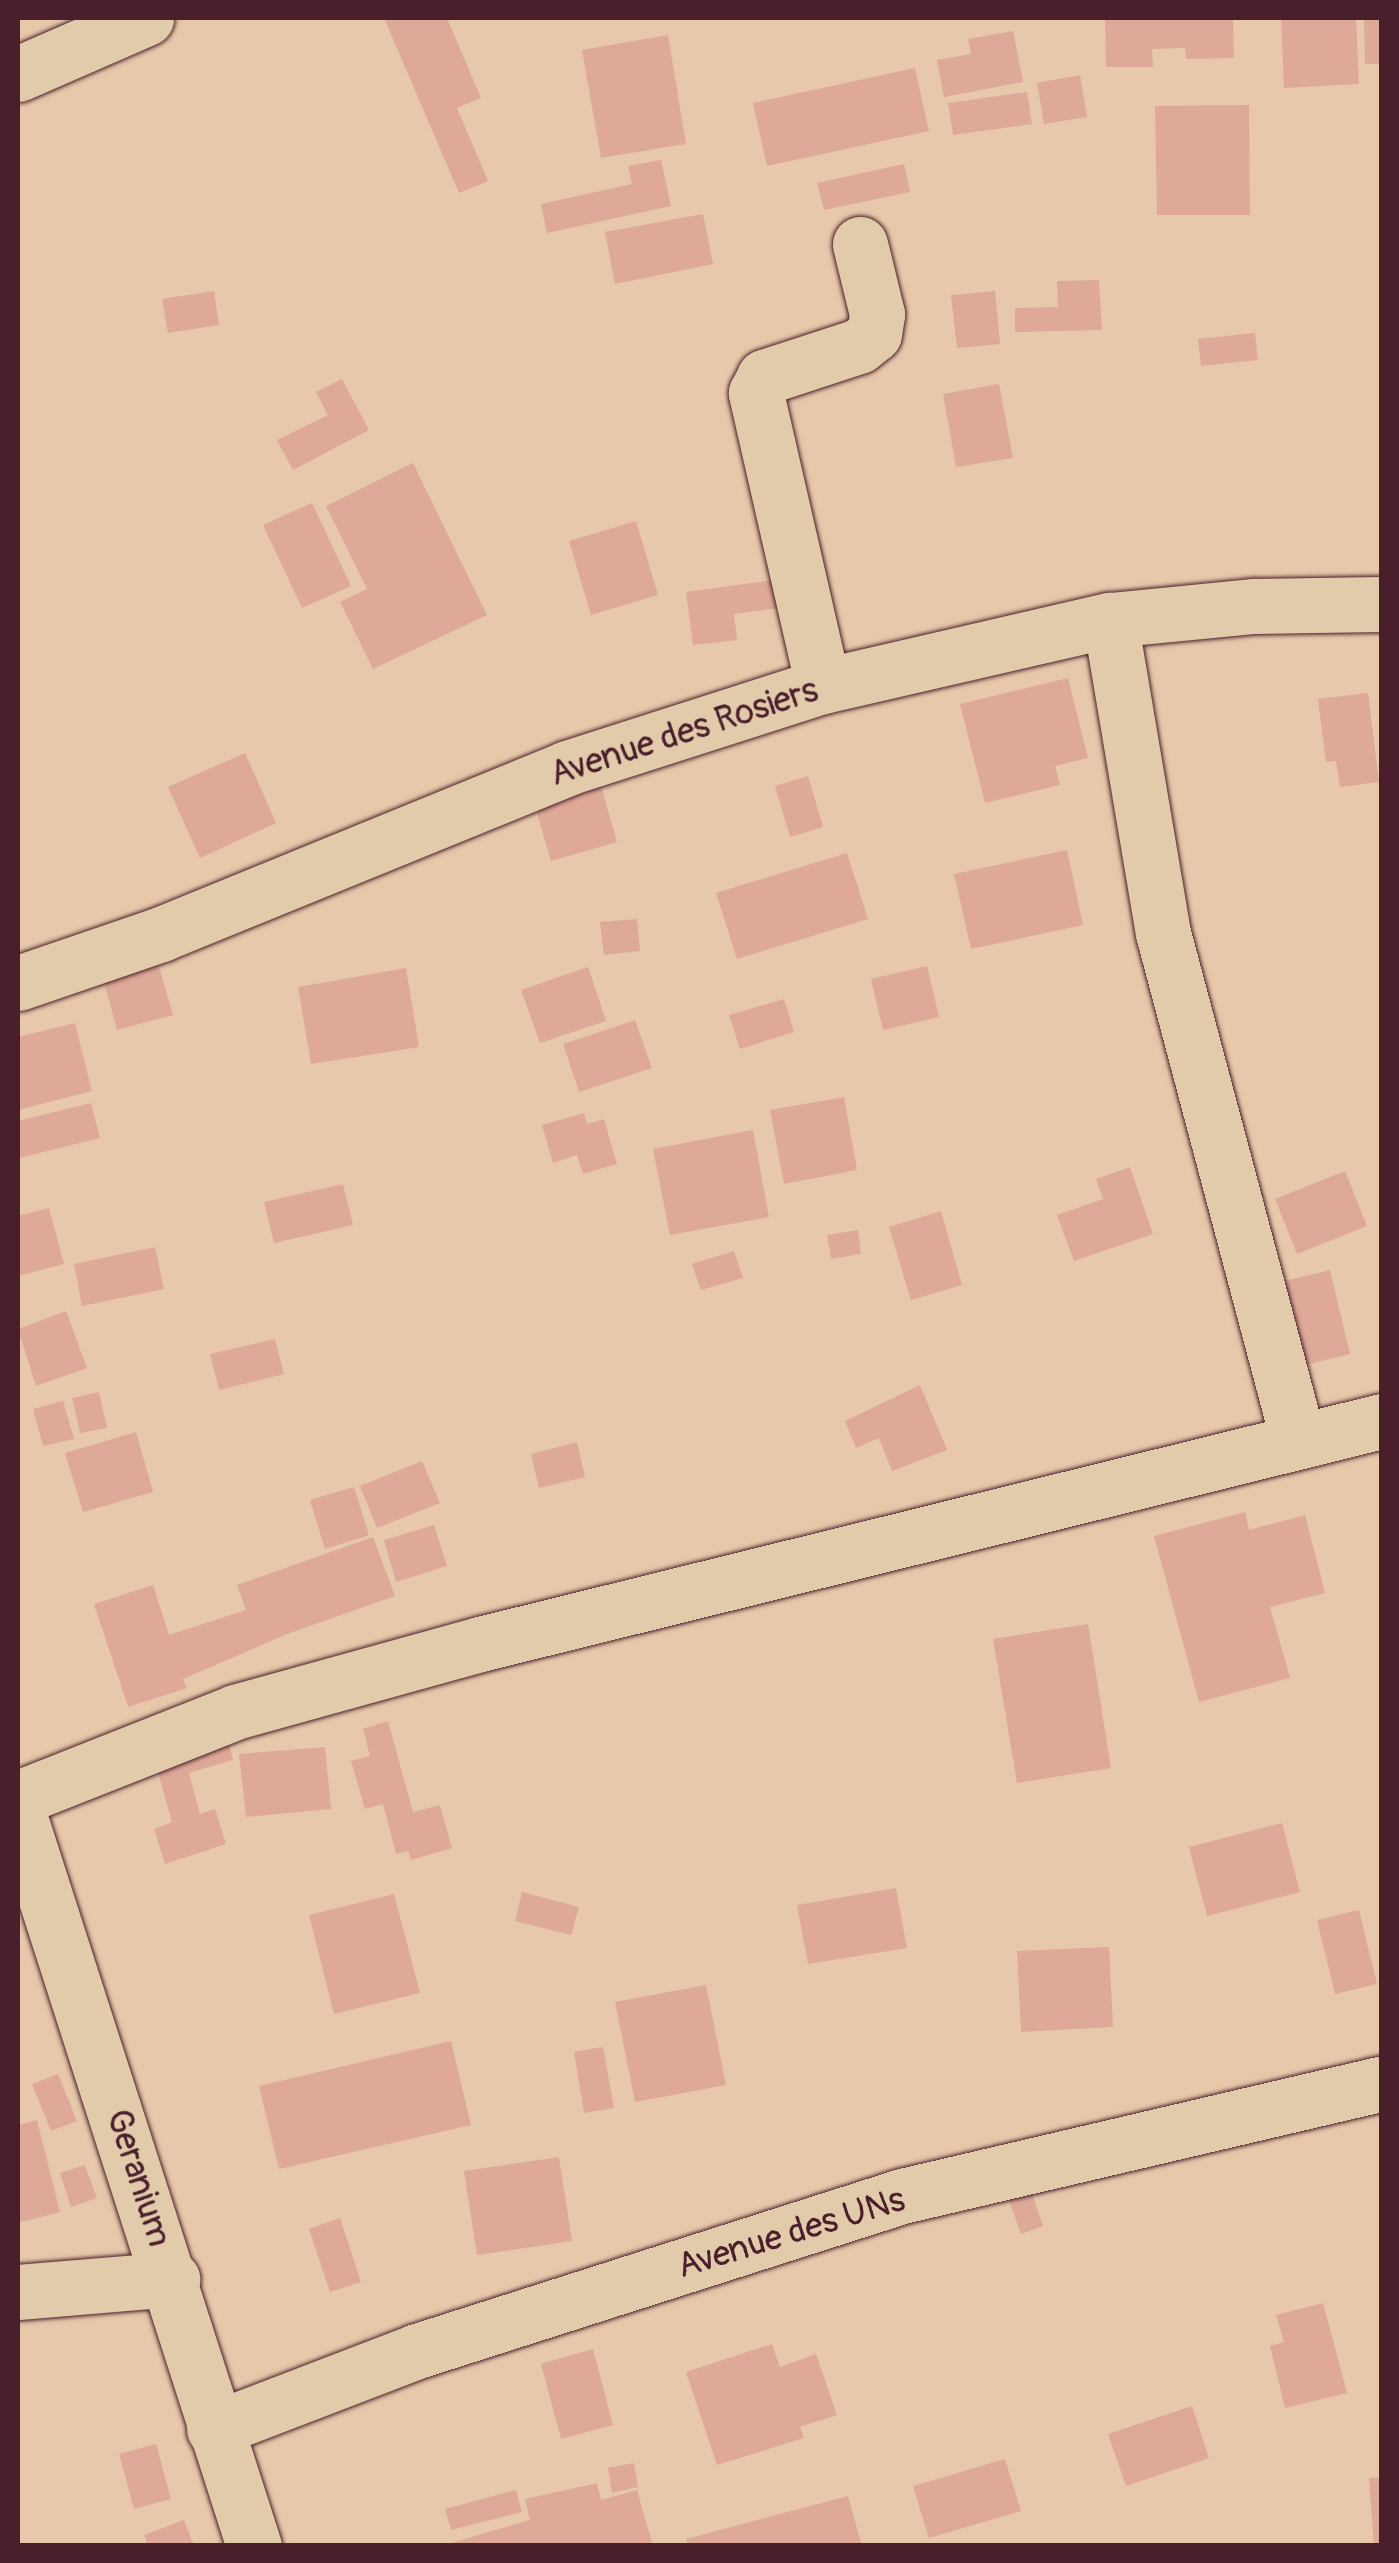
<!DOCTYPE html>
<style>
body{margin:0}
#map{position:relative;width:1399px;height:2563px;overflow:hidden;background:#e7c8aa;font-family:Pangolin,sans-serif}
div>[style]{position:absolute}
.building>*{inset:0;background:#dea998}
.roads{filter:drop-shadow(0 0 2px #4a1f2b) drop-shadow(0 0 2px #4a1f2b)}
.minor>*{height:55px;margin:-27.5px;padding:0 27.5px;transform-origin:27.5px;border-radius:27.5px;background:#e1cbaa}
span{translate:-50% -50%;white-space:nowrap;text-align:center;line-height:1.15;-webkit-text-stroke:8px #e1cbaa;paint-order:stroke}
.street-label{font-size:35px;color:#4a1f2b}
.frame{position:absolute;inset:0;border:20px solid #4a1f2b;pointer-events:none}
</style>
<div id="map">
<div class="building">
<div style="clip-path:polygon(384px 18px,447px 18px,481px 98px,457px 108px,488px 181px,459px 193px)"></div>
<div style="clip-path:polygon(1105px 18px,1233px 18px,1234px 58px,1186px 59px,1185px 48px,1152px 49px,1153px 67px,1106px 67px)"></div>
<div style="clip-path:polygon(1281px 18px,1356px 18px,1359px 84px,1284px 88px)"></div>
<div style="clip-path:polygon(1364px 18px,1382px 18px,1382px 64px,1365px 64px)"></div>
<div style="clip-path:polygon(1013px 31px,1023px 82px,944px 97px,937px 60px,971px 54px,968px 39px)"></div>
<div style="clip-path:polygon(668px 35px,686px 144px,601px 158px,582px 50px)"></div>
<div style="clip-path:polygon(915px 68px,929px 131px,767px 166px,753px 103px)"></div>
<div style="clip-path:polygon(1080px 75px,1087px 117px,1044px 124px,1037px 83px)"></div>
<div style="clip-path:polygon(1027px 92px,1032px 124px,953px 135px,948px 103px)"></div>
<div style="clip-path:polygon(1249px 105px,1250px 215px,1157px 215px,1155px 106px)"></div>
<div style="clip-path:polygon(661px 160px,671px 206px,547px 233px,541px 204px,632px 184px,628px 166px)"></div>
<div style="clip-path:polygon(904px 164px,910px 192px,824px 210px,817px 183px)"></div>
<div style="clip-path:polygon(703px 214px,713px 264px,615px 284px,605px 232px)"></div>
<div style="clip-path:polygon(1099px 280px,1102px 330px,1015px 332px,1015px 308px,1058px 307px,1057px 281px)"></div>
<div style="clip-path:polygon(214px 291px,219px 325px,168px 333px,162px 299px)"></div>
<div style="clip-path:polygon(995px 291px,1000px 344px,957px 348px,951px 295px)"></div>
<div style="clip-path:polygon(1255px 333px,1258px 360px,1201px 366px,1198px 339px)"></div>
<div style="clip-path:polygon(342px 379px,369px 430px,293px 470px,277px 440px,328px 415px,316px 392px)"></div>
<div style="clip-path:polygon(999px 384px,1013px 458px,956px 467px,943px 394px)"></div>
<div style="clip-path:polygon(413px 463px,487px 615px,373px 669px,340px 602px,367px 589px,326px 506px)"></div>
<div style="clip-path:polygon(312px 503px,351px 586px,302px 608px,263px 525px)"></div>
<div style="clip-path:polygon(636px 521px,658px 595px,591px 615px,569px 541px)"></div>
<div style="clip-path:polygon(780px 579px,785px 607px,734px 614px,737px 640px,693px 645px,686px 592px)"></div>
<div style="clip-path:polygon(1068px 678px,1088px 758px,1055px 766px,1060px 785px,985px 803px,960px 704px)"></div>
<div style="clip-path:polygon(1368px 693px,1379px 782px,1340px 787px,1336px 761px,1326px 762px,1318px 699px)"></div>
<div style="clip-path:polygon(245px 753px,276px 823px,200px 858px,168px 787px)"></div>
<div style="clip-path:polygon(808px 776px,823px 827px,790px 837px,775px 786px)"></div>
<div style="clip-path:polygon(601px 786px,617px 842px,551px 861px,535px 806px)"></div>
<div style="clip-path:polygon(1067px 850px,1083px 925px,971px 949px,954px 874px)"></div>
<div style="clip-path:polygon(847px 853px,868px 919px,737px 959px,716px 893px)"></div>
<div style="clip-path:polygon(637px 919px,640px 951px,604px 955px,600px 922px)"></div>
<div style="clip-path:polygon(156px 956px,173px 1015px,117px 1030px,101px 971px)"></div>
<div style="clip-path:polygon(927px 966px,939px 1017px,883px 1030px,871px 979px)"></div>
<div style="clip-path:polygon(588px 967px,606px 1021px,540px 1043px,521px 990px)"></div>
<div style="clip-path:polygon(406px 968px,419px 1047px,311px 1064px,298px 987px)"></div>
<div style="clip-path:polygon(784px 999px,794px 1032px,740px 1049px,729px 1015px)"></div>
<div style="clip-path:polygon(635px 1020px,652px 1068px,579px 1092px,563px 1044px)"></div>
<div style="clip-path:polygon(75px 1023px,92px 1091px,18px 1110px,18px 1037px)"></div>
<div style="clip-path:polygon(844px 1097px,857px 1170px,784px 1184px,770px 1110px)"></div>
<div style="clip-path:polygon(91px 1103px,100px 1138px,19px 1158px,18px 1121px)"></div>
<div style="clip-path:polygon(584px 1113px,587px 1124px,604px 1119px,617px 1164px,583px 1174px,577px 1155px,553px 1163px,542px 1125px)"></div>
<div style="clip-path:polygon(753px 1130px,769px 1217px,670px 1235px,653px 1149px)"></div>
<div style="clip-path:polygon(1130px 1167px,1153px 1234px,1074px 1261px,1057px 1215px,1103px 1199px,1096px 1179px)"></div>
<div style="clip-path:polygon(1345px 1171px,1367px 1226px,1297px 1254px,1275px 1199px)"></div>
<div style="clip-path:polygon(343px 1184px,353px 1225px,274px 1243px,264px 1202px)"></div>
<div style="clip-path:polygon(49px 1208px,64px 1264px,18px 1276px,18px 1216px)"></div>
<div style="clip-path:polygon(941px 1211px,962px 1285px,911px 1300px,889px 1227px)"></div>
<div style="clip-path:polygon(858px 1230px,861px 1254px,831px 1259px,827px 1235px)"></div>
<div style="clip-path:polygon(155px 1247px,164px 1289px,82px 1306px,74px 1264px)"></div>
<div style="clip-path:polygon(734px 1251px,743px 1278px,701px 1290px,692px 1264px)"></div>
<div style="clip-path:polygon(1330px 1270px,1350px 1354px,1305px 1365px,1284px 1281px)"></div>
<div style="clip-path:polygon(66px 1311px,87px 1368px,36px 1386px,18px 1329px)"></div>
<div style="clip-path:polygon(275px 1339px,284px 1374px,219px 1390px,210px 1354px)"></div>
<div style="clip-path:polygon(920px 1385px,947px 1450px,892px 1471px,879px 1438px,856px 1448px,845px 1421px)"></div>
<div style="clip-path:polygon(99px 1392px,107px 1428px,80px 1433px,72px 1398px)"></div>
<div style="clip-path:polygon(63px 1401px,74px 1439px,43px 1446px,33px 1409px)"></div>
<div style="clip-path:polygon(136px 1432px,153px 1492px,83px 1512px,65px 1453px)"></div>
<div style="clip-path:polygon(577px 1442px,585px 1477px,539px 1488px,531px 1454px)"></div>
<div style="clip-path:polygon(422px 1461px,440px 1503px,377px 1528px,360px 1486px)"></div>
<div style="clip-path:polygon(354px 1487px,369px 1535px,325px 1549px,310px 1500px)"></div>
<div style="clip-path:polygon(1245px 1512px,1249px 1530px,1305px 1515px,1325px 1593px,1270px 1607px,1290px 1678px,1199px 1702px,1154px 1536px)"></div>
<div style="clip-path:polygon(434px 1525px,447px 1566px,396px 1582px,384px 1540px)"></div>
<div style="clip-path:polygon(373px 1537px,395px 1596px,287px 1634px,183px 1679px,187px 1688px,128px 1707px,94px 1604px,153px 1585px,169px 1635px,246px 1610px,237px 1585px)"></div>
<div style="clip-path:polygon(1088px 1624px,1111px 1768px,1017px 1783px,993px 1639px)"></div>
<div style="clip-path:polygon(388px 1721px,413px 1812px,440px 1805px,452px 1848px,411px 1860px,408px 1851px,396px 1854px,383px 1804px,365px 1809px,351px 1761px,370px 1756px,363px 1729px)"></div>
<div style="clip-path:polygon(225px 1729px,233px 1760px,189px 1773px,200px 1814px,215px 1809px,226px 1844px,165px 1864px,154px 1829px,172px 1822px,153px 1755px)"></div>
<div style="clip-path:polygon(325px 1747px,331px 1809px,246px 1817px,239px 1754px)"></div>
<div style="clip-path:polygon(1282px 1823px,1300px 1892px,1207px 1916px,1189px 1847px)"></div>
<div style="clip-path:polygon(896px 1888px,907px 1948px,808px 1964px,797px 1905px)"></div>
<div style="clip-path:polygon(522px 1892px,579px 1907px,571px 1935px,515px 1921px)"></div>
<div style="clip-path:polygon(394px 1894px,420px 1993px,334px 2014px,309px 1915px)"></div>
<div style="clip-path:polygon(1359px 1910px,1377px 1984px,1335px 1994px,1317px 1920px)"></div>
<div style="clip-path:polygon(1109px 1947px,1113px 2027px,1021px 2032px,1017px 1951px)"></div>
<div style="clip-path:polygon(706px 1985px,726px 2085px,635px 2102px,615px 2002px)"></div>
<div style="clip-path:polygon(451px 2041px,471px 2125px,279px 2169px,259px 2086px)"></div>
<div style="clip-path:polygon(603px 2047px,614px 2108px,584px 2113px,574px 2052px)"></div>
<div style="clip-path:polygon(58px 2074px,77px 2121px,51px 2131px,32px 2084px)"></div>
<div style="clip-path:polygon(37px 2120px,60px 2212px,18px 2223px,18px 2125px)"></div>
<div style="clip-path:polygon(559px 2157px,572px 2241px,477px 2255px,464px 2171px)"></div>
<div style="clip-path:polygon(85px 2165px,97px 2198px,71px 2207px,60px 2173px)"></div>
<div style="clip-path:polygon(1030px 2187px,1043px 2226px,1021px 2234px,1007px 2194px)"></div>
<div style="clip-path:polygon(340px 2218px,361px 2282px,330px 2292px,309px 2229px)"></div>
<div style="clip-path:polygon(1323px 2303px,1347px 2393px,1285px 2408px,1270px 2346px,1284px 2342px,1276px 2315px)"></div>
<div style="clip-path:polygon(772px 2344px,780px 2367px,816px 2354px,837px 2415px,800px 2427px,804px 2438px,717px 2465px,686px 2372px)"></div>
<div style="clip-path:polygon(593px 2349px,613px 2425px,561px 2439px,541px 2364px)"></div>
<div style="clip-path:polygon(1192px 2406px,1209px 2458px,1126px 2486px,1108px 2434px)"></div>
<div style="clip-path:polygon(156px 2444px,171px 2499px,134px 2509px,119px 2454px)"></div>
<div style="clip-path:polygon(1005px 2459px,1021px 2511px,929px 2538px,913px 2486px)"></div>
<div style="clip-path:polygon(634px 2463px,638px 2487px,612px 2493px,608px 2468px)"></div>
<div style="clip-path:polygon(1382px 2477px,1382px 2546px,1374px 2546px,1369px 2478px)"></div>
<div style="clip-path:polygon(597px 2483px,601px 2500px,637px 2490px,653px 2546px,441px 2546px,530px 2520px,525px 2499px)"></div>
<div style="clip-path:polygon(516px 2490px,522px 2512px,451px 2530px,445px 2509px)"></div>
<div style="clip-path:polygon(848px 2496px,862px 2546px,688px 2546px,686px 2539px)"></div>
<div style="clip-path:polygon(184px 2520px,194px 2546px,148px 2546px,144px 2535px)"></div>
</div>
<div class="roads">
<div class="minor">
<div style="left:18px;top:74px;width:140px;rotate:-23.6deg"></div>
<div style="left:1110px;top:620px;width:317px;rotate:80.4deg"></div>
<div style="left:1163px;top:933px;width:525px;rotate:75.09deg"></div>
<div style="left:823px;top:686px;width:301px;rotate:-102.9deg"></div>
<div style="left:756px;top:393px;width:18px;rotate:-63deg"></div>
<div style="left:764px;top:377px;width:100px;rotate:-18.1deg"></div>
<div style="left:859px;top:346px;width:19px;rotate:-39deg"></div>
<div style="left:874px;top:334px;width:20px;rotate:-81deg"></div>
<div style="left:877px;top:314px;width:72px;rotate:-103.7deg"></div>
<div style="left:18px;top:983px;width:151px;rotate:-18.9deg"></div>
<div style="left:161px;top:934px;width:439px;rotate:-22.2deg"></div>
<div style="left:567px;top:768px;width:269px;rotate:-17.8deg"></div>
<div style="left:823px;top:686px;width:294px;rotate:-13deg"></div>
<div style="left:1110px;top:620px;width:145px;rotate:-5.6deg"></div>
<div style="left:1254px;top:606px;width:128px;rotate:-0.9deg"></div>
<div style="left:18px;top:1798px;width:233px;rotate:-21.6deg"></div>
<div style="left:235px;top:1712px;width:254px;rotate:-15.5deg"></div>
<div style="left:480px;top:1644px;width:929px;rotate:-13.89deg"></div>
<div style="left:18px;top:1812px;width:771px;rotate:72.18deg"></div>
<div style="left:18px;top:2292px;width:155px;rotate:-4.8deg"></div>
<div style="left:214px;top:2429px;width:217px;rotate:-21deg"></div>
<div style="left:417px;top:2351px;width:509px;rotate:-17.72deg"></div>
<div style="left:902px;top:2196px;width:493px;rotate:-13.2deg"></div>
</div>
</div>
<div class="street-label">
<span style="left:684px;top:732px;rotate:-18deg">Avenue des Rosiers</span>
<span style="left:139px;top:2178px;rotate:72deg">Geranium</span>
<span style="left:791px;top:2233px;rotate:-17deg">Avenue des UNs</span>
</div>
<div class="frame"></div>
</div>
